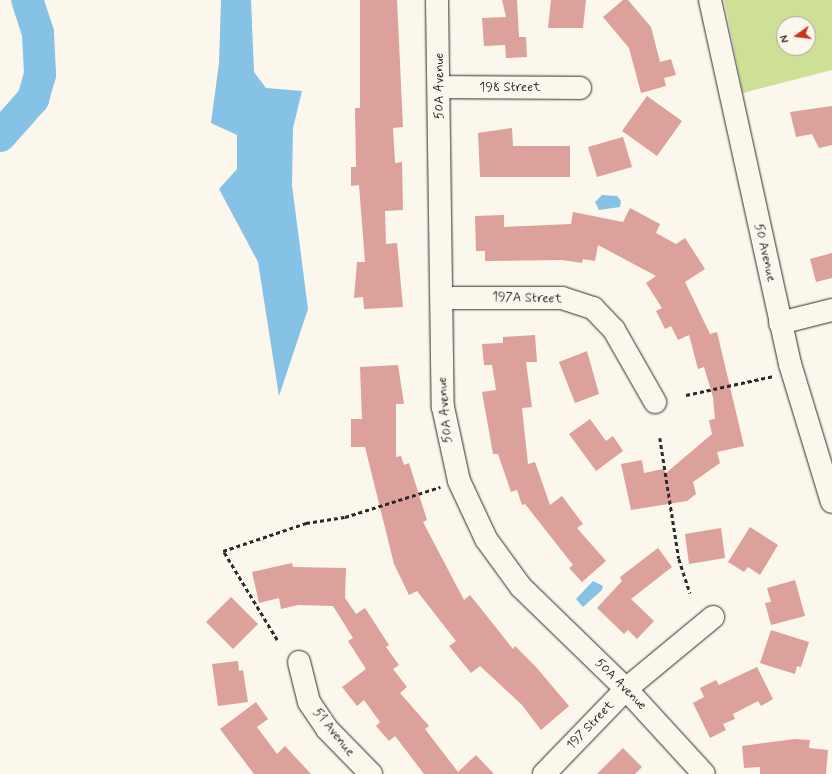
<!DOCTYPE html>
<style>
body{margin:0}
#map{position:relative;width:832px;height:774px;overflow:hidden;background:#fbf7ec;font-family:Mynerve,sans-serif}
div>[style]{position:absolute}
.green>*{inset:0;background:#cee095}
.water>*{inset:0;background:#86c2e5}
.river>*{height:32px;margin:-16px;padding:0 16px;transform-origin:16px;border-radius:16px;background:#86c2e5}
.building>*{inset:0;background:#dba19a}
.path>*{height:2.5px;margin-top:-1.25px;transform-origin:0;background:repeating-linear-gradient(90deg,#2b2b2b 0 4px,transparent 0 7px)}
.roads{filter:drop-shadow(0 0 1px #2b2b2b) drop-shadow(0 0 1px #2b2b2b)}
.minor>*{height:22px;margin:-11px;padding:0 11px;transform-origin:11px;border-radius:11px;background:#fbf7ec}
span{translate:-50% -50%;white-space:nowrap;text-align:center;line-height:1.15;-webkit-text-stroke:3.5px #fbf7ec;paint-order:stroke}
.street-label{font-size:13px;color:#2b2b2b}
.north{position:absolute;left:776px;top:16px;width:40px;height:40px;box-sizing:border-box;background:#fbf7ec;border:1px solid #a8a59f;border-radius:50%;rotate:256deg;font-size:11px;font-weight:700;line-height:16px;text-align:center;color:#2b2b2b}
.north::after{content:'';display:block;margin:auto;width:14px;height:18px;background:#c8321e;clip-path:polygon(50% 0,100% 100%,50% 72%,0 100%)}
</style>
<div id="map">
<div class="green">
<div style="clip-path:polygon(evenodd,724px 0,832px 0,832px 70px,743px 93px,724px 0,784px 24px,808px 24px,808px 48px,784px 48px,784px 24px)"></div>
</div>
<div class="water">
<div style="clip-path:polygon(221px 0,251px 0,254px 72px,266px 88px,302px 91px,293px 128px,292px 185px,308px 309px,279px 396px,258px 262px,219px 189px,237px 169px,237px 135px,211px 123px,219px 63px)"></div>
<div style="clip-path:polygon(602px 195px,617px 196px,621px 201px,620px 207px,599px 210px,595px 202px)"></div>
<div style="clip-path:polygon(593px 581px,603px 586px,602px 590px,583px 607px,576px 599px)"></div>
</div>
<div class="river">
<div style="left:0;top:136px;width:50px;rotate:-48.3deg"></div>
<div style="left:33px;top:99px;width:26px;rotate:-74deg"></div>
<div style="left:40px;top:74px;width:41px;rotate:-92.8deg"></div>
<div style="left:38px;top:33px;width:35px;rotate:-108deg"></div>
</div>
<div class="building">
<div style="clip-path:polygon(360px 0,397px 0,403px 127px,393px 128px,395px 163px,402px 162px,403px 210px,385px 211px,386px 244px,397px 243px,403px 307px,364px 309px,363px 297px,354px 298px,357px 262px,365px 262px,359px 185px,351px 186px,351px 167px,356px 167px,355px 108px,360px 108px)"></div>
<div style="clip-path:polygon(502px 0,517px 0,519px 37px,526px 37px,527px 57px,506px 58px,505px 45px,484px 46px,482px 18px,506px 17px)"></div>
<div style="clip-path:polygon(551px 0,586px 0,583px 28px,548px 28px)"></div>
<div style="clip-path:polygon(623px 0,628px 0,651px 27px,660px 62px,671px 59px,676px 75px,664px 78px,666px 86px,641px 93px,629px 48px,603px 17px)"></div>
<div style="clip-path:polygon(647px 96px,682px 121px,657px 156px,622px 131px)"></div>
<div style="clip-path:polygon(832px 106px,832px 145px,819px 148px,812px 134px,796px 137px,790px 112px)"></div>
<div style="clip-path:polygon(512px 128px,513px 146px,570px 146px,570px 177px,480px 177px,478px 133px)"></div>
<div style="clip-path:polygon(623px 137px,632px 167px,597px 177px,588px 147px)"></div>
<div style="clip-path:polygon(630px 208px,660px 224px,656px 233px,676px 244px,685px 238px,705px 269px,685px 282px,710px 334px,717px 332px,744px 446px,717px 452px,720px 463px,693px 482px,696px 494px,687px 501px,631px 510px,621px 464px,642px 460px,644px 473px,663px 469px,666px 473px,712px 434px,709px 420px,715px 419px,713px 397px,704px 367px,698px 369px,689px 335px,678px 340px,671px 326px,665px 329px,656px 311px,662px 308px,646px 283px,656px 276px,598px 245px,595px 261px,583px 259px,582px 263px,562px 260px,485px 261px,485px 251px,476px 251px,475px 216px,504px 215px,504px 227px,571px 224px,573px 212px,623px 222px)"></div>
<div style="clip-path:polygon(832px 253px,832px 278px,816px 282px,810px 259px)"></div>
<div style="clip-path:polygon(535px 335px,537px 362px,526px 362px,532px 407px,522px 408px,528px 464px,535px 462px,550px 505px,562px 496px,583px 524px,577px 528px,606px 561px,582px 582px,569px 568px,573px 565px,525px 504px,522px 505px,517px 490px,511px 492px,498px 454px,493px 454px,482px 392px,496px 390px,492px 365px,484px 365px,482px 344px,503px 343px,503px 337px)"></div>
<div style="clip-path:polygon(587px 351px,599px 394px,575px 403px,559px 362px)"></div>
<div style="clip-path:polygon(398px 365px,404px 404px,396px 404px,396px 457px,401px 456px,404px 465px,409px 463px,427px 520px,423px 522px,464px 600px,470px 595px,513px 649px,515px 646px,536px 667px,569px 706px,541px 730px,522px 705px,480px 666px,471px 673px,449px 646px,456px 641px,417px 591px,409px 595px,394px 564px,365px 447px,351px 447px,351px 419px,362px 419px,360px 367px)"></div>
<div style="clip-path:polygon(590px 419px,606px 441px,613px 436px,623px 451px,596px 471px,569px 434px)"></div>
<div style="clip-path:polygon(750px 527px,778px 545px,760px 575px,748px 567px,744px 572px,728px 562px)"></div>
<div style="clip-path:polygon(721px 528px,725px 558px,689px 564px,685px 534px)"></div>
<div style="clip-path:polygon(658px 548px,672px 567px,631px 599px,654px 621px,637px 639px,628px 630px,624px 634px,597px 608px,622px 581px,620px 577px)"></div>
<div style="clip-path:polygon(292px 563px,293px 567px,346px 568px,345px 598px,356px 614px,365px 608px,389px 645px,386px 647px,399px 665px,393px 669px,407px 687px,400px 693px,429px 726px,425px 729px,458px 772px,476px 755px,494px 774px,424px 774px,395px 736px,389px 741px,376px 726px,380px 722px,364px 700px,357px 706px,342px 687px,366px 669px,348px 641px,353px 638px,333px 606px,298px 605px,281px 609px,279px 598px,259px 603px,252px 572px)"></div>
<div style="clip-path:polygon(795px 580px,805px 616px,771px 625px,765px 603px,771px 602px,767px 588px)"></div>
<div style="clip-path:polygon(231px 597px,258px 624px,233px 649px,206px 622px)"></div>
<div style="clip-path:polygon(771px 630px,809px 642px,801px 667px,797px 666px,795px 674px,760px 663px)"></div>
<div style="clip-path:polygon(238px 661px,239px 671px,243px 670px,248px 702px,218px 706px,212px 664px)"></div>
<div style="clip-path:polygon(757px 667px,773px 699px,761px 706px,758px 701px,733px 714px,735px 719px,723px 724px,726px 730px,710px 738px,693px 703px,704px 697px,700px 688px,716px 680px,719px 685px)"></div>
<div style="clip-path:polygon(256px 702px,268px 719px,257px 727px,277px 754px,285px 746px,311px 774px,254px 774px,220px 729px)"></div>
<div style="clip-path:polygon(795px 739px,810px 740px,809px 748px,828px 750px,826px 774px,760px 774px,760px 767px,744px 768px,742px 746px)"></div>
<div style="clip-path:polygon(623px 748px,642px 767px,635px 774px,597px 774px)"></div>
</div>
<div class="path">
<div style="left:686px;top:395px;width:90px;rotate:-12.2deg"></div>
<div style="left:660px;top:438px;width:122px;rotate:81.1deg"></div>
<div style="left:679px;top:559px;width:36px;rotate:72deg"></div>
<div style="left:277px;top:640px;width:104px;rotate:-121.2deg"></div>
<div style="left:223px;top:551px;width:88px;rotate:-18.6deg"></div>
<div style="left:306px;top:523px;width:39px;rotate:-9deg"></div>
<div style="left:345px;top:517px;width:100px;rotate:-17.5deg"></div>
</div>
<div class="roads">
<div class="minor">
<div style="left:437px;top:0;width:407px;rotate:89.2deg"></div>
<div style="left:443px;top:407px;width:76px;rotate:77.8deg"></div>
<div style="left:459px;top:481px;width:64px;rotate:65deg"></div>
<div style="left:486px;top:539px;width:59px;rotate:53.9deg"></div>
<div style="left:521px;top:587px;width:146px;rotate:44.2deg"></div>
<div style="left:626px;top:689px;width:115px;rotate:47.5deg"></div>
<div style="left:710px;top:0;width:373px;rotate:77.6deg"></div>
<div style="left:790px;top:364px;width:144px;rotate:73.1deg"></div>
<div style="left:440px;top:87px;width:140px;rotate:0.4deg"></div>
<div style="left:443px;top:298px;width:119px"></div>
<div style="left:562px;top:298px;width:33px;rotate:18deg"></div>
<div style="left:593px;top:308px;width:30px;rotate:46deg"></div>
<div style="left:614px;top:330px;width:83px;rotate:60.3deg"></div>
<div style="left:780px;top:323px;width:54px;rotate:-14deg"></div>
<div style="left:299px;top:662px;width:41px;rotate:76deg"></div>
<div style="left:309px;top:702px;width:32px;rotate:56deg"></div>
<div style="left:327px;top:729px;width:63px;rotate:45.6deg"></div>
<div style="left:544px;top:774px;width:118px;rotate:-46deg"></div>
<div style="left:626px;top:689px;width:113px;rotate:-39.6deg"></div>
</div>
</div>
<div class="street-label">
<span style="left:440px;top:86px;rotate:-90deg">50A Avenue</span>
<span style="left:510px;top:88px">198 Street</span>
<span style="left:764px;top:253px;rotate:77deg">50 Avenue</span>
<span style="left:527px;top:299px;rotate:2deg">197A Street</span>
<span style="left:446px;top:410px;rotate:-95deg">50A Avenue</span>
<span style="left:620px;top:685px;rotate:45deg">50A Avenue</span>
<span style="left:591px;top:726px;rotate:-46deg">197 Street</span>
<span style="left:333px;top:733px;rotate:51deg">51 Avenue</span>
</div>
<div class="north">N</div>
</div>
